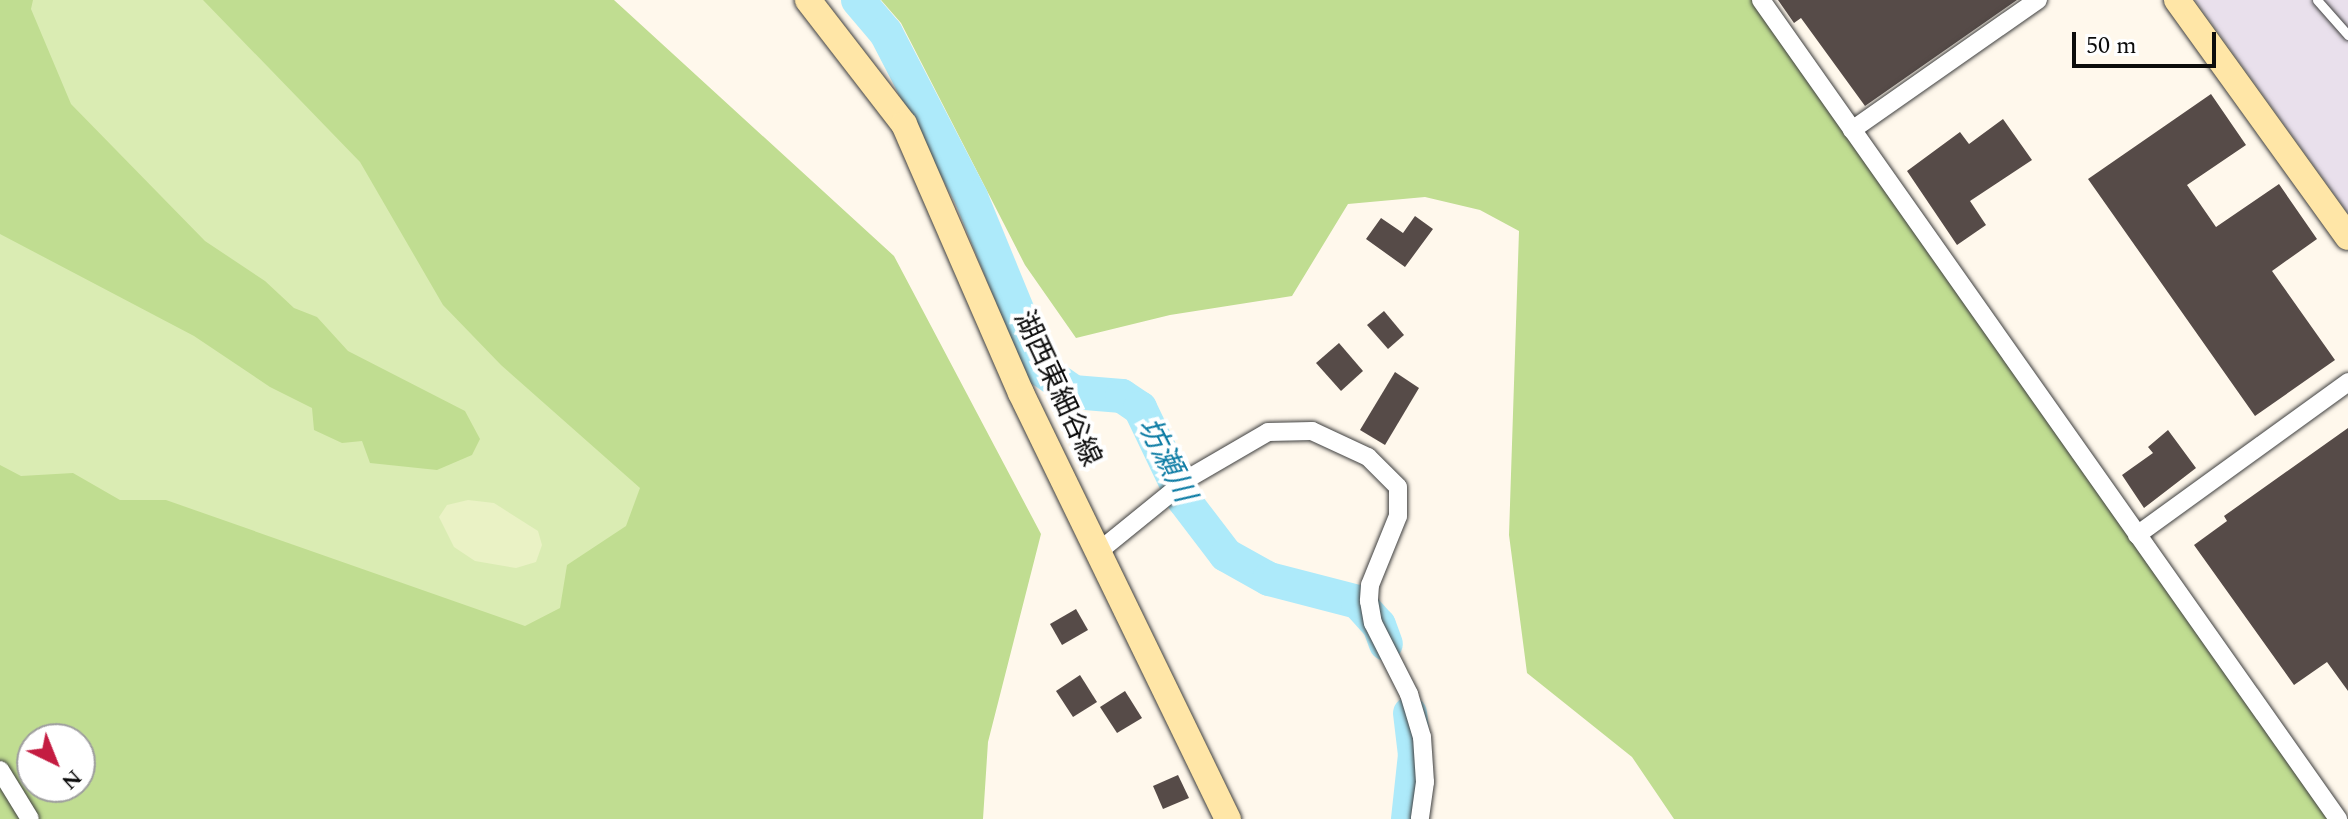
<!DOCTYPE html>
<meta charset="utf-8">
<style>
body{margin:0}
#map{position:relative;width:2348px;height:819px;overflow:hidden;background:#fff8ec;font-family:Spectral,"Noto Sans JP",serif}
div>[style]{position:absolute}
.industrial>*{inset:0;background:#e9e0ec}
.green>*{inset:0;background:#daecb3}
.forest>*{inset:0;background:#c0dd91}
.pitch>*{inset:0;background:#eaf2c5}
.river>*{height:34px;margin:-17px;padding:0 17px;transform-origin:17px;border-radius:17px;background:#adeafa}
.building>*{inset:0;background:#564b48}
.roads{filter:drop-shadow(0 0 2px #3f3f3f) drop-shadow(0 0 2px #3f3f3f)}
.lane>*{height:9px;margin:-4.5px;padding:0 4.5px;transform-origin:4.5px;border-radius:4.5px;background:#fff}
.street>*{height:18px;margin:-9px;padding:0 9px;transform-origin:9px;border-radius:9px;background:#fff}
.secondary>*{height:26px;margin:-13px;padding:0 13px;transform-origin:13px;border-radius:13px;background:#ffe6a7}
span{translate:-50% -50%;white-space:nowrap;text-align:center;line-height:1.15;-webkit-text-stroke:8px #fff;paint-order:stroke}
.street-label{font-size:28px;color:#0c0c0c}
.water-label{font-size:30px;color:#0f7da5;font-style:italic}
.north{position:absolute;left:16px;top:723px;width:80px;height:80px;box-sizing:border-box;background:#fff;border:2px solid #9e9e9e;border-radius:50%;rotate:137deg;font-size:22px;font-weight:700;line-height:32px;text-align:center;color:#0c0c0c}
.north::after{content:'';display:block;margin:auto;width:28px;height:36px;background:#c41c41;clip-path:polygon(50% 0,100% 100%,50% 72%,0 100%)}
.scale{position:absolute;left:2072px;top:32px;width:144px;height:36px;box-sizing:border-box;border:4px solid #0c0c0c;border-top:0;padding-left:10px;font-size:24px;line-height:28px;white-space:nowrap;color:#0c0c0c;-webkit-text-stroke:6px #fff;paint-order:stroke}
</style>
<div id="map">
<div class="industrial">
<div style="clip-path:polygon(2195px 0,2348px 0,2348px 213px)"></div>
</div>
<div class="green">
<div style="clip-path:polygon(0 0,285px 0,732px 575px,475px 744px,0 545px)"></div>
</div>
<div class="forest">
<div style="clip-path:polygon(0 0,33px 0,31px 9px,71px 104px,205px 241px,265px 281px,294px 308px,317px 317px,348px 351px,465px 411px,480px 439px,472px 455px,437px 470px,370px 463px,362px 441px,342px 443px,314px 430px,312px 408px,270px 387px,194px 336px,0 234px)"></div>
<div style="clip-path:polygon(evenodd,203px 0,614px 0,894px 256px,1041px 534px,988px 742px,983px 819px,0 819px,0 465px,21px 476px,73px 473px,120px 500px,166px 500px,525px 626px,560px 608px,567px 565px,626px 526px,640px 488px,501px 365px,443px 305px,360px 162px,203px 0,32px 739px,80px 739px,80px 787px,32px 787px,32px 739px)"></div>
<div style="clip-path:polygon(881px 0,1762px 0,2329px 819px,1674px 819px,1632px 757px,1527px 673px,1509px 535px,1519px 231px,1480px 210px,1425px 197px,1348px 204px,1292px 296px,1170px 315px,1076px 338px,1025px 265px,901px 23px)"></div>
</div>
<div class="pitch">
<div style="clip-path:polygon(468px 500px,494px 503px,538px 531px,542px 545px,536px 562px,516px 568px,475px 561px,454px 547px,439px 517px,447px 505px)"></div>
</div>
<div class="river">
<div style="left:858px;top:0;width:43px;rotate:49.7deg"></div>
<div style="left:886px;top:33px;width:185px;rotate:62.6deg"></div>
<div style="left:971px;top:197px;width:187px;rotate:67.7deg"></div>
<div style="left:1042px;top:370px;width:38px;rotate:35deg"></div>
<div style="left:1073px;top:392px;width:49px;rotate:4.7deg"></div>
<div style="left:1122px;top:396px;width:22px;rotate:34deg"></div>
<div style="left:1140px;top:408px;width:102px;rotate:64.4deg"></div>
<div style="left:1184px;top:500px;width:69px;rotate:52.6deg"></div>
<div style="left:1226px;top:555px;width:49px;rotate:29.2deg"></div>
<div style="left:1269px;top:579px;width:92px;rotate:14.5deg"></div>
<div style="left:1358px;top:602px;width:31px;rotate:48deg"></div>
<div style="left:1379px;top:625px;width:20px;rotate:70deg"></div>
<div style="left:1408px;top:819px;width:64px;rotate:-83.8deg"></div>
<div style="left:1415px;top:755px;width:42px;rotate:-96.8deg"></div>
</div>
<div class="building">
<div style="clip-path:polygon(1778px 0,2017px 0,1865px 106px,1801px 18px,1794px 23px)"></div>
<div style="clip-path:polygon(2211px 94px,2246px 145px,2187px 185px,2216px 227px,2279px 184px,2317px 239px,2272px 271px,2335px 360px,2255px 416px,2088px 179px)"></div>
<div style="clip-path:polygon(2003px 119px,2032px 160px,1970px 201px,1986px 225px,1957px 245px,1907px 171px,1960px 132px,1969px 144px)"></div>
<div style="clip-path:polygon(1415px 216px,1433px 229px,1405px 267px,1366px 239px,1381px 218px,1403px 233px)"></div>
<div style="clip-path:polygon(1384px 311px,1404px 335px,1388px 349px,1367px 325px)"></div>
<div style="clip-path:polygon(1339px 343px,1363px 371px,1341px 391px,1316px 363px)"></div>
<div style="clip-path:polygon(1395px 372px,1419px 388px,1385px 445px,1360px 430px)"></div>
<div style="clip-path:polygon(2348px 428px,2348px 691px,2327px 662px,2294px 685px,2194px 545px,2227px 521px,2224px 516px)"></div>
<div style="clip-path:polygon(2168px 430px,2196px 468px,2144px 508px,2122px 475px,2153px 453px,2148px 447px)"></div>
<div style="clip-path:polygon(1076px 609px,1088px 630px,1062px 645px,1050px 624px)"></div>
<div style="clip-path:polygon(1080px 675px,1097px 702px,1073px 717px,1056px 691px)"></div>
<div style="clip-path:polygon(1125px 691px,1142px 718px,1117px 733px,1100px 707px)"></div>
<div style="clip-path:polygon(1178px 775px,1189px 798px,1163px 809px,1153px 786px)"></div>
</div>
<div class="roads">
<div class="lane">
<div style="left:2317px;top:0;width:47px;rotate:48.5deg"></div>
</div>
<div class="street">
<div style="left:1761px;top:0;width:1002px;rotate:54.83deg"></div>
<div style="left:1852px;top:130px;width:227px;rotate:-35deg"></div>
<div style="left:2137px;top:535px;width:261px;rotate:-35.9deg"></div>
<div style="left:1098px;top:552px;width:117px;rotate:-39.1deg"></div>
<div style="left:1189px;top:478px;width:91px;rotate:-30.2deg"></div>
<div style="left:1268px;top:432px;width:44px;rotate:-1.3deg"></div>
<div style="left:1312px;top:431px;width:62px;rotate:24.9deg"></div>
<div style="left:1368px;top:457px;width:42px;rotate:45deg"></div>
<div style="left:1398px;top:487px;width:29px;rotate:90deg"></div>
<div style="left:1398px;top:516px;width:74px;rotate:112.1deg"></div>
<div style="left:1370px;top:585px;width:16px;rotate:94deg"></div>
<div style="left:1369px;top:601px;width:22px;rotate:80deg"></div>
<div style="left:1373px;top:623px;width:80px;rotate:63.1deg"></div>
<div style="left:1409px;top:694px;width:45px;rotate:73.2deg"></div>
<div style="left:1422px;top:737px;width:45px;rotate:86.2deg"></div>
<div style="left:1425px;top:782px;width:37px;rotate:98deg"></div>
<div style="left:0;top:770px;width:57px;rotate:58.5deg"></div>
</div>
<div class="secondary">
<div style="left:808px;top:0;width:157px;rotate:52.3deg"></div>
<div style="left:904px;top:124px;width:293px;rotate:66.5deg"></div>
<div style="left:1021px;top:393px;width:474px;rotate:64.1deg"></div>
<div style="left:2177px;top:0;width:292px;rotate:54.2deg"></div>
</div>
</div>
<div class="street-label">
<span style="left:1057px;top:389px;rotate:65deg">湖西東細谷線</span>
</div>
<div class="water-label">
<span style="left:1166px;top:460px;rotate:63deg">坊瀬川</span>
</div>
<div class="north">N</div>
<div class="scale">50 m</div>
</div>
